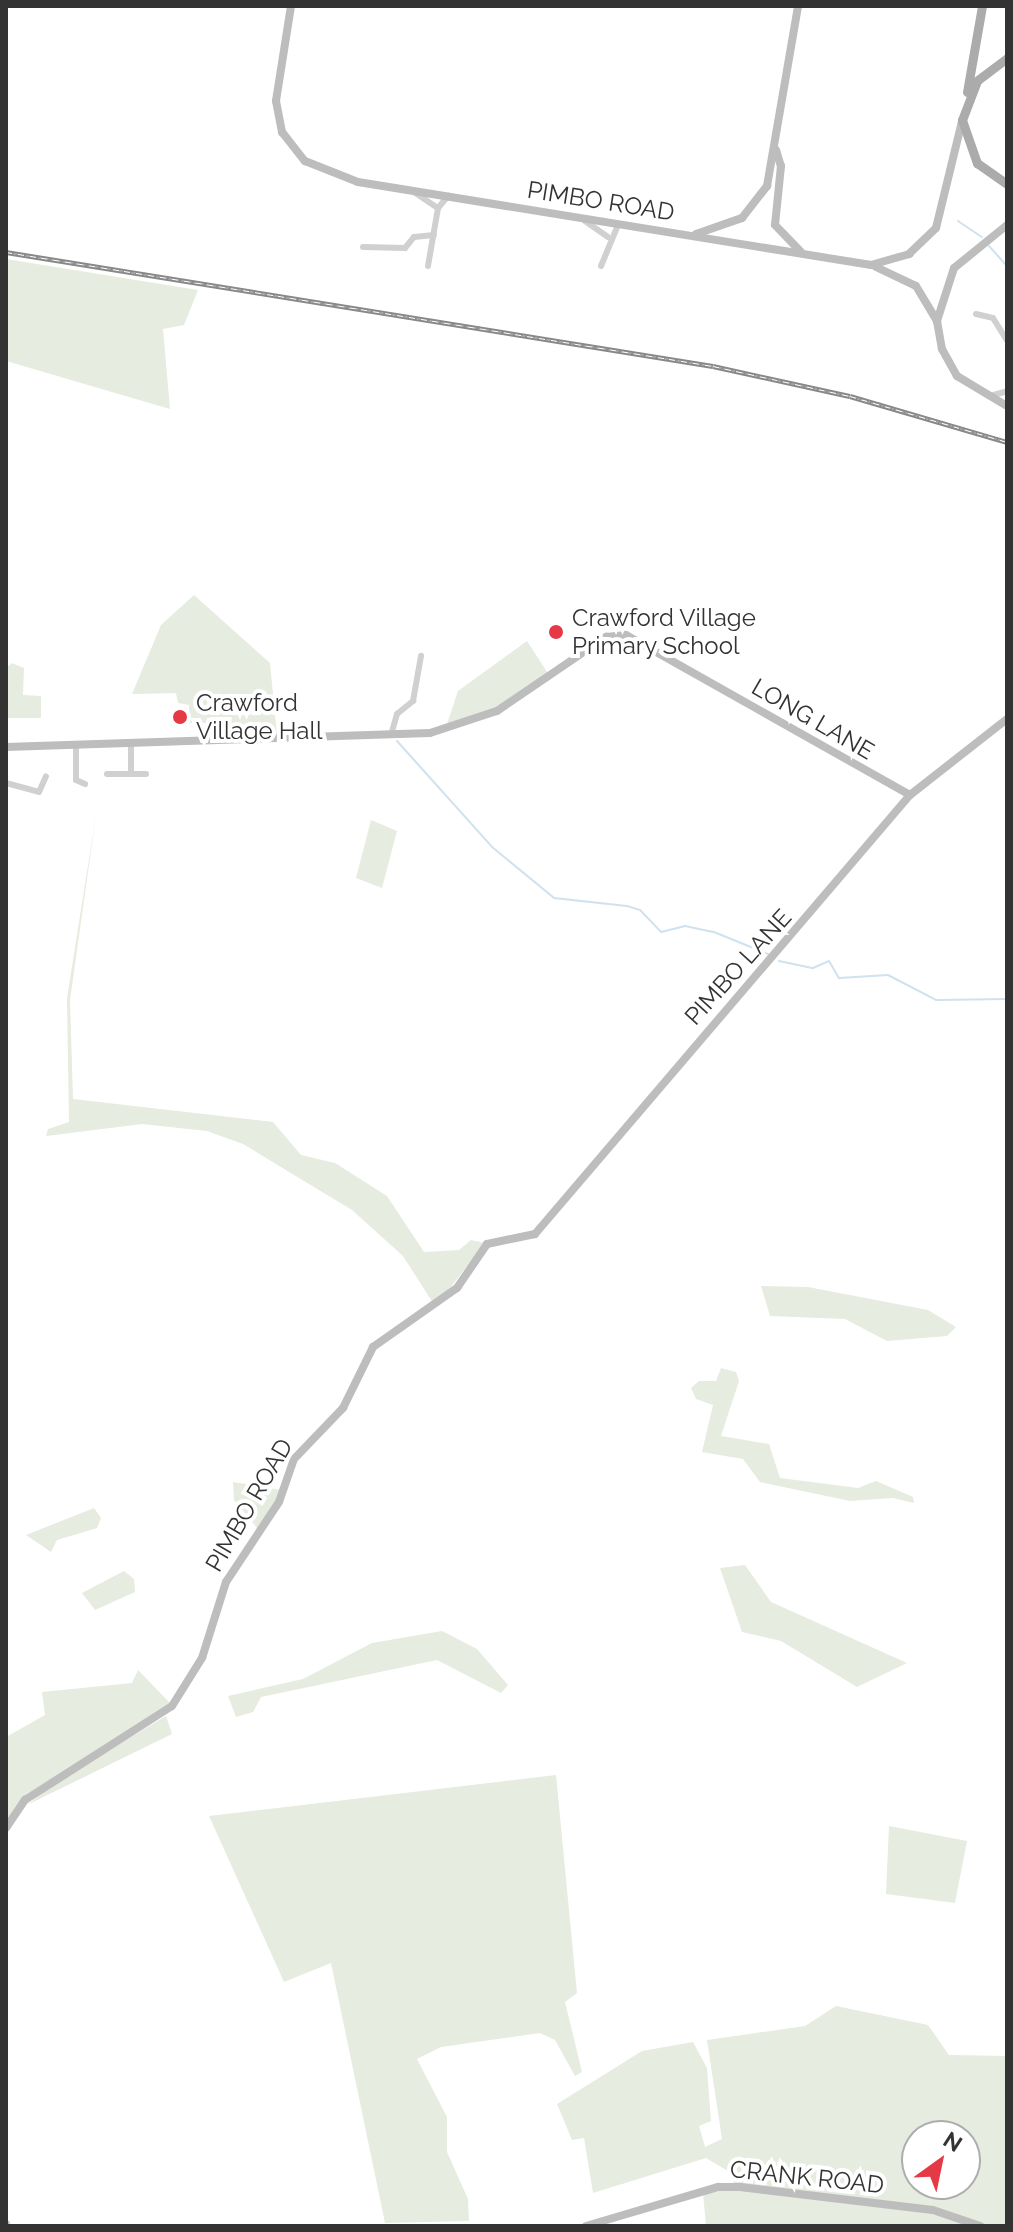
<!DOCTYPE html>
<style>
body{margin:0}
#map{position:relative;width:1013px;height:2232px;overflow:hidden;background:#fff;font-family:Raleway,sans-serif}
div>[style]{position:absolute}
.green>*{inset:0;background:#e6ecdf}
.stream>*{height:2px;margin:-1px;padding:0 1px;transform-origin:1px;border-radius:1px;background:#cfe2ee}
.street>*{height:6px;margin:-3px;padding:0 3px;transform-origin:3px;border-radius:3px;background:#d0d0d0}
.secondary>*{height:8px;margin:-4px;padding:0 4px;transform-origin:4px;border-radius:4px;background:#bdbdbd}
.primary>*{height:9px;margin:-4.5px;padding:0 4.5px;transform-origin:4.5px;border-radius:4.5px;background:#ababab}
.rail>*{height:5px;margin-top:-2.5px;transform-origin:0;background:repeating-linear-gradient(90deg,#fff 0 6px,#888 0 12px);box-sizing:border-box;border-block:2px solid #888}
.dots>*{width:22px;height:22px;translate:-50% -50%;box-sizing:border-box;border:4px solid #fff;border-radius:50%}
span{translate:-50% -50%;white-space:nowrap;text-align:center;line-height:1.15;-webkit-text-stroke:8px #fff;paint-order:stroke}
.street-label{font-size:24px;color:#333}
.poi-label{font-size:24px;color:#333}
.left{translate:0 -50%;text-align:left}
.frame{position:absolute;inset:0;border:8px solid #333;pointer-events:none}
.north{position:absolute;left:901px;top:2120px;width:80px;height:80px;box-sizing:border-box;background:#fff;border:2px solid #adadad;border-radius:50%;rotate:33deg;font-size:22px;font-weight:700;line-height:32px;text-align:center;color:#333}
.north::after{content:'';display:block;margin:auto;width:28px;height:36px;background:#e63946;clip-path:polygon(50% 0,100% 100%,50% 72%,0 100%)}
</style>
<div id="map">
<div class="green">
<div style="clip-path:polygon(6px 259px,198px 290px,184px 325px,163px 329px,170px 409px,6px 361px)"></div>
<div style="clip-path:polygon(194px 595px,270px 663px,277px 736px,206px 739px,205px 723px,189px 723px,189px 705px,178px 703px,176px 693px,132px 694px,161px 625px)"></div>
<div style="clip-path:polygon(527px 641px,549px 675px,495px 709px,446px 727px,458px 691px)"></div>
<div style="clip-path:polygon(12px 663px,24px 668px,23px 695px,41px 696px,41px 718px,6px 718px,6px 668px)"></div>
<div style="clip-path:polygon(96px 815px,70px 1000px,73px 1099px,273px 1122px,301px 1155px,335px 1163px,387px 1196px,424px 1252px,459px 1250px,471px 1240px,484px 1243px,442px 1299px,433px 1303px,403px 1256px,352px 1210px,243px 1144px,207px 1131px,142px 1124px,46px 1136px,48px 1129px,69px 1122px,67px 998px)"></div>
<div style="clip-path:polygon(371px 820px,397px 831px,382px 888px,356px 878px)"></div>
<div style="clip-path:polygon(761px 1286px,808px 1287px,928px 1310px,956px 1327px,947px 1336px,887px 1341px,845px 1319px,770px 1316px)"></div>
<div style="clip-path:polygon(721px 1368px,736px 1372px,739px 1381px,721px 1436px,769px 1444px,780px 1478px,858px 1488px,876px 1481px,913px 1497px,914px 1503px,893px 1498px,850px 1501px,760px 1482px,743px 1459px,702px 1452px,713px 1405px,696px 1399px,691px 1388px,699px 1381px,716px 1381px)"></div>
<div style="clip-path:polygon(233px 1482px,282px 1490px,258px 1529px,234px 1500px)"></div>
<div style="clip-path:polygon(94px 1508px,101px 1518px,97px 1528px,57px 1540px,51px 1552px,26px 1535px)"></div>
<div style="clip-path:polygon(745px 1565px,771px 1602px,907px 1663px,857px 1687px,781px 1641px,742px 1632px,720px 1568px)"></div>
<div style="clip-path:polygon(124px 1571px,134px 1579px,135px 1592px,95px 1610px,82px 1593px)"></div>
<div style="clip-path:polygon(442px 1631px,477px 1649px,508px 1685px,501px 1693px,437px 1660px,261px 1697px,253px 1712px,236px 1717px,228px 1696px,303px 1679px,372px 1643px)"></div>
<div style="clip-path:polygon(138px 1670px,170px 1703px,23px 1797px,6px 1822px,6px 1737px,45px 1715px,42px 1692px,132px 1683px)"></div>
<div style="clip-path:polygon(166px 1716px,172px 1734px,27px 1805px,58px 1781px)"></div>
<div style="clip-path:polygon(556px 1775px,577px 1993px,565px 2002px,582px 2072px,575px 2076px,555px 2040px,540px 2033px,441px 2047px,417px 2059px,447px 2117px,447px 2152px,468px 2199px,469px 2221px,385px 2223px,331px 1963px,284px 1982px,209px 1816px)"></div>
<div style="clip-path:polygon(889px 1826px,967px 1841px,955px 1903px,886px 1894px)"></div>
<div style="clip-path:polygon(evenodd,836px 2006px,928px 2025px,949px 2055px,1007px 2056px,1007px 2226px,706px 2226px,703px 2193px,734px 2187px,733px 2174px,706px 2158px,593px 2193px,584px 2138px,572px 2140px,557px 2104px,642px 2051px,693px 2042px,707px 2068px,711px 2121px,699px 2126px,705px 2147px,722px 2139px,707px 2040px,805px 2026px,836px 2006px,917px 2136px,965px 2136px,965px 2184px,917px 2184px,917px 2136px)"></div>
</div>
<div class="stream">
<div style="left:958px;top:221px;width:29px;rotate:34deg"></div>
<div style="left:989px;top:246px;width:27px;rotate:48deg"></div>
<div style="left:397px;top:741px;width:142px;rotate:48.1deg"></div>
<div style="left:492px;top:847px;width:80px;rotate:39.4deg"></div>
<div style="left:554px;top:898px;width:73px;rotate:6.3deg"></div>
<div style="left:627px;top:906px;width:14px;rotate:17deg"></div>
<div style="left:640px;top:910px;width:30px;rotate:46deg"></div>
<div style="left:661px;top:932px;width:25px;rotate:-14deg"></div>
<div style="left:685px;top:926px;width:30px;rotate:12deg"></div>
<div style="left:714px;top:932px;width:58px;rotate:22.2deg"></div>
<div style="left:779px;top:961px;width:35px;rotate:12deg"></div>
<div style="left:813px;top:968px;width:17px;rotate:-24deg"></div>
<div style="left:829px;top:961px;width:20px;rotate:60deg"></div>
<div style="left:839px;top:978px;width:49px;rotate:-3.5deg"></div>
<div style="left:888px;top:975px;width:54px;rotate:27.5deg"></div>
<div style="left:936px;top:1000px;width:71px;rotate:-0.8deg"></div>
</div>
<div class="street">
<div style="left:414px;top:192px;width:29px;rotate:34deg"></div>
<div style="left:585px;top:221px;width:28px;rotate:35deg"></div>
<div style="left:363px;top:247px;width:42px;rotate:1.4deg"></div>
<div style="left:405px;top:248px;width:14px;rotate:-51deg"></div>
<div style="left:414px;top:237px;width:20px;rotate:-6deg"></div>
<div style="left:428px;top:266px;width:59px;rotate:-80.2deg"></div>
<div style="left:438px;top:208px;width:16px;rotate:-50deg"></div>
<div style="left:601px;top:266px;width:44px;rotate:-67.5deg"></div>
<div style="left:976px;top:314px;width:17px;rotate:13deg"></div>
<div style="left:993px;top:318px;width:26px;rotate:58deg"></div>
<div style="left:990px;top:396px;width:18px;rotate:-16deg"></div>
<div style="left:391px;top:735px;width:22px;rotate:-74deg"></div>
<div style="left:397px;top:714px;width:21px;rotate:-39deg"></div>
<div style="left:413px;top:701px;width:46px;rotate:-79.9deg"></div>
<div style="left:76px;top:744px;width:36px;rotate:90deg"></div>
<div style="left:76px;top:780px;width:10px;rotate:24deg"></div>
<div style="left:107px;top:774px;width:39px"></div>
<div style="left:131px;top:774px;width:32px;rotate:-90deg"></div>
<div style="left:6px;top:783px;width:34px;rotate:15deg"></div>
<div style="left:39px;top:792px;width:17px;rotate:-66deg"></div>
</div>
<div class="secondary">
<div style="left:291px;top:6px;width:96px;rotate:99deg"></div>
<div style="left:276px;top:101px;width:32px;rotate:79deg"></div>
<div style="left:282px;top:132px;width:37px;rotate:52deg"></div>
<div style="left:305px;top:161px;width:57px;rotate:21.6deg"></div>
<div style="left:358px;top:182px;width:520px;rotate:9.19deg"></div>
<div style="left:871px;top:265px;width:40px;rotate:-16deg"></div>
<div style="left:909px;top:254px;width:37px;rotate:-44deg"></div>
<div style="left:936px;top:228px;width:110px;rotate:-76.3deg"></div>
<div style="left:776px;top:150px;width:17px;rotate:73deg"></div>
<div style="left:781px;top:166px;width:59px;rotate:95.8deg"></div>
<div style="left:775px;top:225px;width:37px;rotate:46deg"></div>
<div style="left:1007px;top:225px;width:68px;rotate:140.9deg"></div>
<div style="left:954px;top:268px;width:56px;rotate:107.8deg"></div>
<div style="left:937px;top:321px;width:28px;rotate:80deg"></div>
<div style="left:942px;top:349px;width:31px;rotate:61deg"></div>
<div style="left:957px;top:376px;width:58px;rotate:31deg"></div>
<div style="left:696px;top:234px;width:49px;rotate:-19.2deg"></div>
<div style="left:742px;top:218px;width:41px;rotate:-52deg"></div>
<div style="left:767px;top:186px;width:183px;rotate:-80.2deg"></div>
<div style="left:876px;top:267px;width:44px;rotate:25.4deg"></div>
<div style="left:916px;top:286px;width:41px;rotate:59deg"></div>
<div style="left:6px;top:747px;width:424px;rotate:-1.9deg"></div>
<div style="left:430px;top:733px;width:71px;rotate:-18.2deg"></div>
<div style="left:497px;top:711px;width:132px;rotate:-34.2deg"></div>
<div style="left:606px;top:637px;width:20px;rotate:-6deg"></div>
<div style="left:626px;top:635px;width:326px;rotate:29.4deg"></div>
<div style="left:6px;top:1828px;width:34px;rotate:-56deg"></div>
<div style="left:25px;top:1800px;width:174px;rotate:-32.6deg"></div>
<div style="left:172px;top:1706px;width:57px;rotate:-58deg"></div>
<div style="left:202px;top:1658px;width:80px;rotate:-72.5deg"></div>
<div style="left:226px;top:1582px;width:96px;rotate:-56.5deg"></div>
<div style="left:279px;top:1502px;width:46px;rotate:-70.8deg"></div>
<div style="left:294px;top:1459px;width:71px;rotate:-46.1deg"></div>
<div style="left:343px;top:1408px;width:68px;rotate:-63.8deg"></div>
<div style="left:373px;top:1347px;width:103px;rotate:-35.1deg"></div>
<div style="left:457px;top:1288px;width:53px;rotate:-55.7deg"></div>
<div style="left:487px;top:1244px;width:49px;rotate:-11.8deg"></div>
<div style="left:535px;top:1234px;width:577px;rotate:-49.5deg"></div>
<div style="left:910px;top:795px;width:123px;rotate:-38.1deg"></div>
<div style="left:6px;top:2224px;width:2px;rotate:90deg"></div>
<div style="left:586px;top:2226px;width:138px;rotate:-16.5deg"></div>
<div style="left:718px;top:2187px;width:22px"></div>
<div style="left:740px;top:2187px;width:194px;rotate:6.8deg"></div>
<div style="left:933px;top:2210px;width:50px;rotate:18.8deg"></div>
</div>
<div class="primary">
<div style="left:1007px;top:58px;width:38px;rotate:143deg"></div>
<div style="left:977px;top:81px;width:42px;rotate:111deg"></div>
<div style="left:962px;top:120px;width:46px;rotate:70.8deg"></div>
<div style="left:977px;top:163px;width:37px;rotate:35deg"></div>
<div style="left:967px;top:92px;width:87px;rotate:-80.1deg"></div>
</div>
<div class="rail">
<div style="left:6px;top:252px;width:716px;rotate:9.16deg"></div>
<div style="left:713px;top:366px;width:140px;rotate:12.4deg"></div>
<div style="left:850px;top:396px;width:164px;rotate:16.3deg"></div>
</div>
<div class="dots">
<div style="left:556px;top:632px;background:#e63946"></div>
<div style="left:180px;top:717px;background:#e63946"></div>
</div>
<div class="street-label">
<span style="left:601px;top:201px;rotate:9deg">PIMBO ROAD</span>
<span style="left:813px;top:719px;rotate:30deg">LONG LANE</span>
<span style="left:738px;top:967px;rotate:-48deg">PIMBO LANE</span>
<span style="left:249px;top:1505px;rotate:-60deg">PIMBO ROAD</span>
<span style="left:807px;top:2177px;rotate:6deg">CRANK ROAD</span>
</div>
<div class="poi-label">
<span class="left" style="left:572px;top:632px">Crawford Village<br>Primary School</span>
<span class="left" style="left:196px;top:717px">Crawford<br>Village Hall</span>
</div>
<div class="frame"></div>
<div class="north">N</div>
</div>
